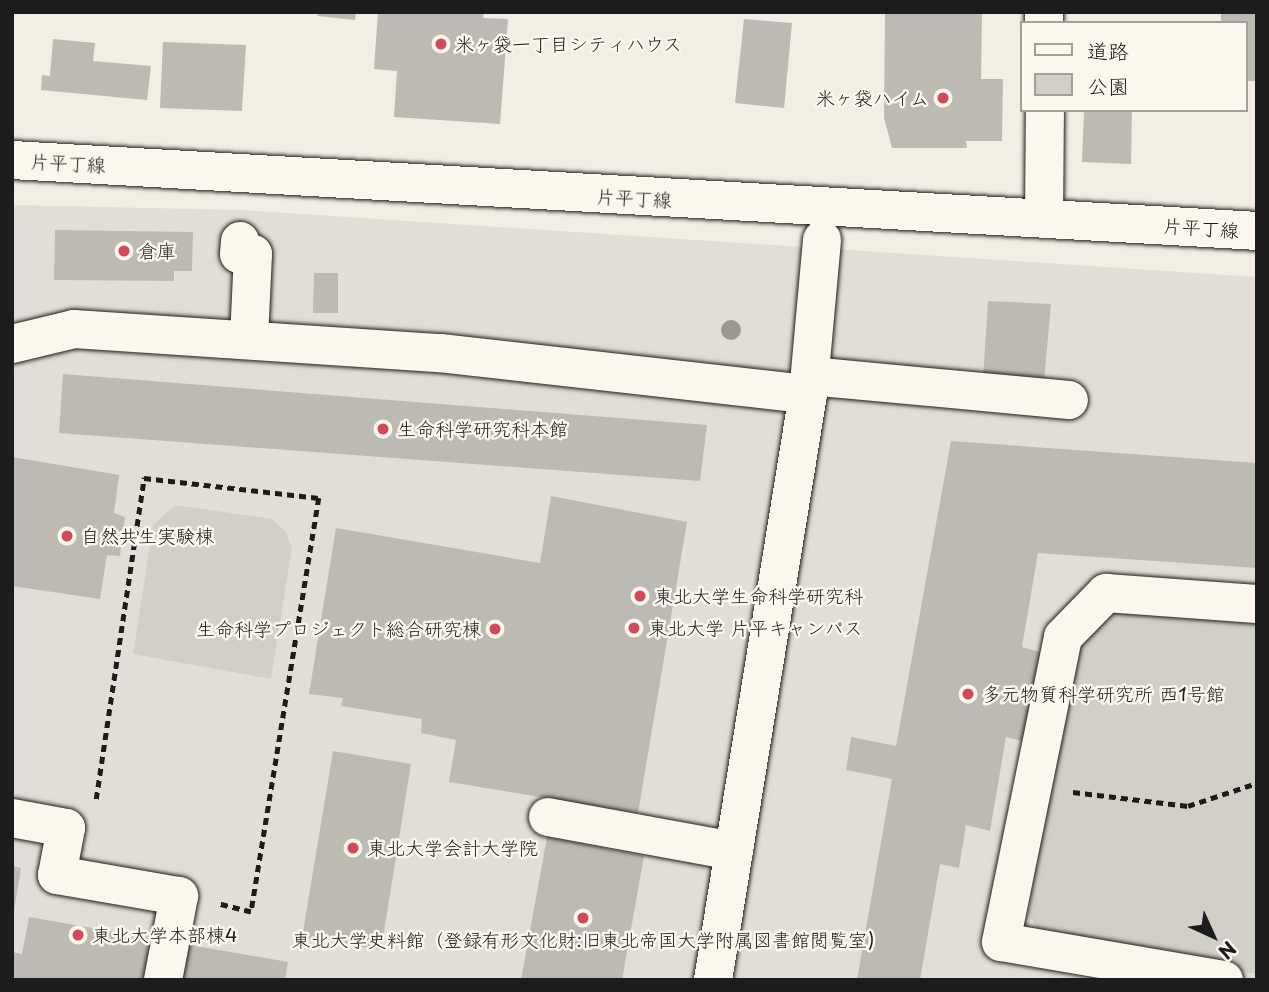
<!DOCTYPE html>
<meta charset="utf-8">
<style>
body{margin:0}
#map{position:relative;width:1269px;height:992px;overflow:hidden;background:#f2eee4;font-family:"Playpen Sans","Klee One",sans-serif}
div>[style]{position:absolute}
.built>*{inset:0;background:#e2ded5}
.green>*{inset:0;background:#d2cfc6}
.building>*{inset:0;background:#bdbab1}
.path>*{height:4.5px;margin-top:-2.25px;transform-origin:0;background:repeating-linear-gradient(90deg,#1c1c1c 0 7px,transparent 0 12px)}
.roads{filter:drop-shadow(0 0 2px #1c1c1c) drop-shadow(0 0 2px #1c1c1c)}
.minor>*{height:38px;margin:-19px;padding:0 19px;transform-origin:19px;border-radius:19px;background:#fbf7ec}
.trees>*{width:20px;height:20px;margin:-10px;border-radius:50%;background:#9b9892}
.dots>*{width:19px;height:19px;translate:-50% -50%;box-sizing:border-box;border:4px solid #fbf7ec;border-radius:50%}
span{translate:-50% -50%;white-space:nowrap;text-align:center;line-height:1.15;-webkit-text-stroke:5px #fbf7ec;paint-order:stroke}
.poi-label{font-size:19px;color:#1c1c1c}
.left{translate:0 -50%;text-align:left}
.right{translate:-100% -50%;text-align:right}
.street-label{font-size:19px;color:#1c1c1c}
.frame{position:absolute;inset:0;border:14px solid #1c1c1c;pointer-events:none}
.legend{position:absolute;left:1020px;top:21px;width:228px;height:91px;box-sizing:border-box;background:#fbf7ec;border:2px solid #a29f99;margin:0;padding:9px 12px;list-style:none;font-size:21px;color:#1c1c1c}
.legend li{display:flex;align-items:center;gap:14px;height:35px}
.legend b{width:35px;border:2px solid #a29f99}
.north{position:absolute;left:1178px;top:901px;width:70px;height:70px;-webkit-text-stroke:5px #fbf7ec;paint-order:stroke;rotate:135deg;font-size:19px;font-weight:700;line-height:28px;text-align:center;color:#1c1c1c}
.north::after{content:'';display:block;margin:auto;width:24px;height:32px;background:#1c1c1c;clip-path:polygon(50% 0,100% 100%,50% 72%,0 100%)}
</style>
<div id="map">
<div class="built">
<div style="clip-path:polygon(12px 205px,241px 210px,1257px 277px,1257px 980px,12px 980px)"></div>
</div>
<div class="green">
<div style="clip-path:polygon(175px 505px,272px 519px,285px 531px,292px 548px,271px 679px,133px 654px,153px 525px)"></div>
<div style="clip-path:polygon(1114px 608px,1257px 619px,1257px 974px,1044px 937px,1028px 914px,1074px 644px)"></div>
</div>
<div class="building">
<div style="clip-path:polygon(318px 12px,356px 12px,355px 20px,317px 16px)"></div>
<div style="clip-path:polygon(378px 12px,484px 12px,483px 18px,508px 19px,500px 124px,394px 117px,397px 71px,374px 69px)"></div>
<div style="clip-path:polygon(885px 12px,982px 12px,981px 79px,1003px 79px,1002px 141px,966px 141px,967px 148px,892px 148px,884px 118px)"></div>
<div style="clip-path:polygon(1221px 12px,1257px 12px,1257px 81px,1246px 81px,1246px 23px,1221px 23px)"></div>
<div style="clip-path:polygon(744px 19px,792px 23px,784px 108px,735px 103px)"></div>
<div style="clip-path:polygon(53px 39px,95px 43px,93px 61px,151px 66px,147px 100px,41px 90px,42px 75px,50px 76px)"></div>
<div style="clip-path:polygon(163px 42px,246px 45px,242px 111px,160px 108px)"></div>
<div style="clip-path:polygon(1084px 110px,1132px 110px,1131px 164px,1082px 162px)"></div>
<div style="clip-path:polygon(55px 230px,193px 232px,192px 271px,174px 271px,174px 281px,54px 280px)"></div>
<div style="clip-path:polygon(314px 273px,338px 273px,338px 313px,313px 313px)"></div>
<div style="clip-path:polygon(988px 301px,1051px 304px,1044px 382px,983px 378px)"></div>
<div style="clip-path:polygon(63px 374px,707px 425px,700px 481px,59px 433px)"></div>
<div style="clip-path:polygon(951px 441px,1257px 463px,1257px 568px,1038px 553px,1022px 647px,1040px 652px,1022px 741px,1006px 737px,990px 831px,966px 825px,959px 868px,940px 864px,920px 980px,857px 980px,892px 779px,846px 770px,851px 737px,896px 746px)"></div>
<div style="clip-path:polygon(12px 457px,119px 475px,114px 513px,125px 517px,120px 556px,107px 555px,100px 599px,12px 586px)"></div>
<div style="clip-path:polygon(551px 496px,687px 522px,638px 813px,449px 782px,456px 740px,421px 733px,422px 719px,341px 706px,343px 698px,309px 694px,336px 528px,540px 563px)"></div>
<div style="clip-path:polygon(333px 751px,411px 764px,381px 950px,302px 938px)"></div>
<div style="clip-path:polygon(547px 837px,644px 856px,622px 980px,521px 980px)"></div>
<div style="clip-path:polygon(12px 866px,21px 868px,14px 911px,12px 911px)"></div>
<div style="clip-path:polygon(29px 917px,288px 962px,285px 980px,12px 980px,12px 952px,22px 954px)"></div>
</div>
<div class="path">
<div style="left:1073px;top:792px;width:116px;rotate:6.9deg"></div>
<div style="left:1188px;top:806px;width:73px;rotate:-18.4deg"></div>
<div style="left:96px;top:799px;width:325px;rotate:-81.5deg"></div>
<div style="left:144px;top:478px;width:176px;rotate:6.5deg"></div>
<div style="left:319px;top:498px;width:420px;rotate:99.3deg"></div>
<div style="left:251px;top:912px;width:34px;rotate:-166deg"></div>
</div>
<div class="roads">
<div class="minor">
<div style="left:1044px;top:12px;width:11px;rotate:90deg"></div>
<div style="left:12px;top:160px;width:1247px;rotate:3.26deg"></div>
<div style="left:1044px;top:217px;width:107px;rotate:-89.5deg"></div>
<div style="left:240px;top:241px;width:13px;rotate:94deg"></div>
<div style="left:239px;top:254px;width:14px"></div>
<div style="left:253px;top:254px;width:86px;rotate:92.7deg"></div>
<div style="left:12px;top:344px;width:64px;rotate:-13.6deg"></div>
<div style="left:74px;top:329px;width:367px;rotate:3.8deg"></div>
<div style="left:440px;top:353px;width:370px;rotate:6.4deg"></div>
<div style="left:810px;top:376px;width:260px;rotate:5.3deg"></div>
<div style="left:548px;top:817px;width:189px;rotate:10.4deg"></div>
<div style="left:12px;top:818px;width:55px;rotate:10.5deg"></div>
<div style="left:66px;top:828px;width:48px;rotate:100.8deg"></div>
<div style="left:57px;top:875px;width:124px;rotate:9.8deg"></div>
<div style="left:179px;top:896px;width:86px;rotate:100.8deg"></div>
<div style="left:713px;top:980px;width:594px;rotate:-80.79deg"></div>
<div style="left:808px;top:394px;width:155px;rotate:-84.8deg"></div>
<div style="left:1224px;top:980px;width:226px;rotate:-170.3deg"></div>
<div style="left:1001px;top:942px;width:311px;rotate:-78.5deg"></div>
<div style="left:1063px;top:637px;width:62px;rotate:-45.7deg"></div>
<div style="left:1106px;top:593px;width:151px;rotate:4.2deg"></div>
</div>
</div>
<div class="trees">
<div style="left:731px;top:330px"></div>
</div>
<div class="dots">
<div style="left:441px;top:44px;background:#d1495b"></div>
<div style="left:943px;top:98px;background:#d1495b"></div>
<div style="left:124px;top:251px;background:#d1495b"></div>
<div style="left:383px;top:429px;background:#d1495b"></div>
<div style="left:67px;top:536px;background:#d1495b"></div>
<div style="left:640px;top:596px;background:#d1495b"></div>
<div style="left:634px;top:628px;background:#d1495b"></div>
<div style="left:495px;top:629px;background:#d1495b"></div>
<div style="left:968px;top:694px;background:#d1495b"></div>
<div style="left:353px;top:848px;background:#d1495b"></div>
<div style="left:583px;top:918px;background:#d1495b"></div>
<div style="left:78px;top:935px;background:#d1495b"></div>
</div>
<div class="poi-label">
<span class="left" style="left:455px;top:44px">米ヶ袋一丁目シティハウス</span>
<span class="right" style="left:929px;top:98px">米ヶ袋ハイム</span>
<span class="left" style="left:138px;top:251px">倉庫</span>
<span class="left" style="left:397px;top:429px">生命科学研究科本館</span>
<span class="left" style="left:81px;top:536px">自然共生実験棟</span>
<span class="left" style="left:654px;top:596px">東北大学生命科学研究科</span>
<span class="left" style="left:648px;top:628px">東北大学 片平キャンパス</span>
<span class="right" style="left:481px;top:629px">生命科学プロジェクト総合研究棟</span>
<span class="left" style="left:982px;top:694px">多元物質科学研究所 西1号館</span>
<span class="left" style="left:367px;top:848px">東北大学会計大学院</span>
<span class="left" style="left:92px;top:935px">東北大学本部棟4</span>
<span style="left:583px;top:940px">東北大学史料館（登録有形文化財:旧東北帝国大学附属図書館閲覧室)</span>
</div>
<div class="street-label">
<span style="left:68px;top:163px;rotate:3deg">片平丁線</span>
<span style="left:634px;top:198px;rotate:3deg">片平丁線</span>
<span style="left:1201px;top:228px;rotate:4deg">片平丁線</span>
</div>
<div class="frame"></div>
<ul class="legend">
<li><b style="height:9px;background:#fbf7ec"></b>道路</li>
<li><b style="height:19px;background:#d2cfc6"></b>公園</li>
</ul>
<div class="north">N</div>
</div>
